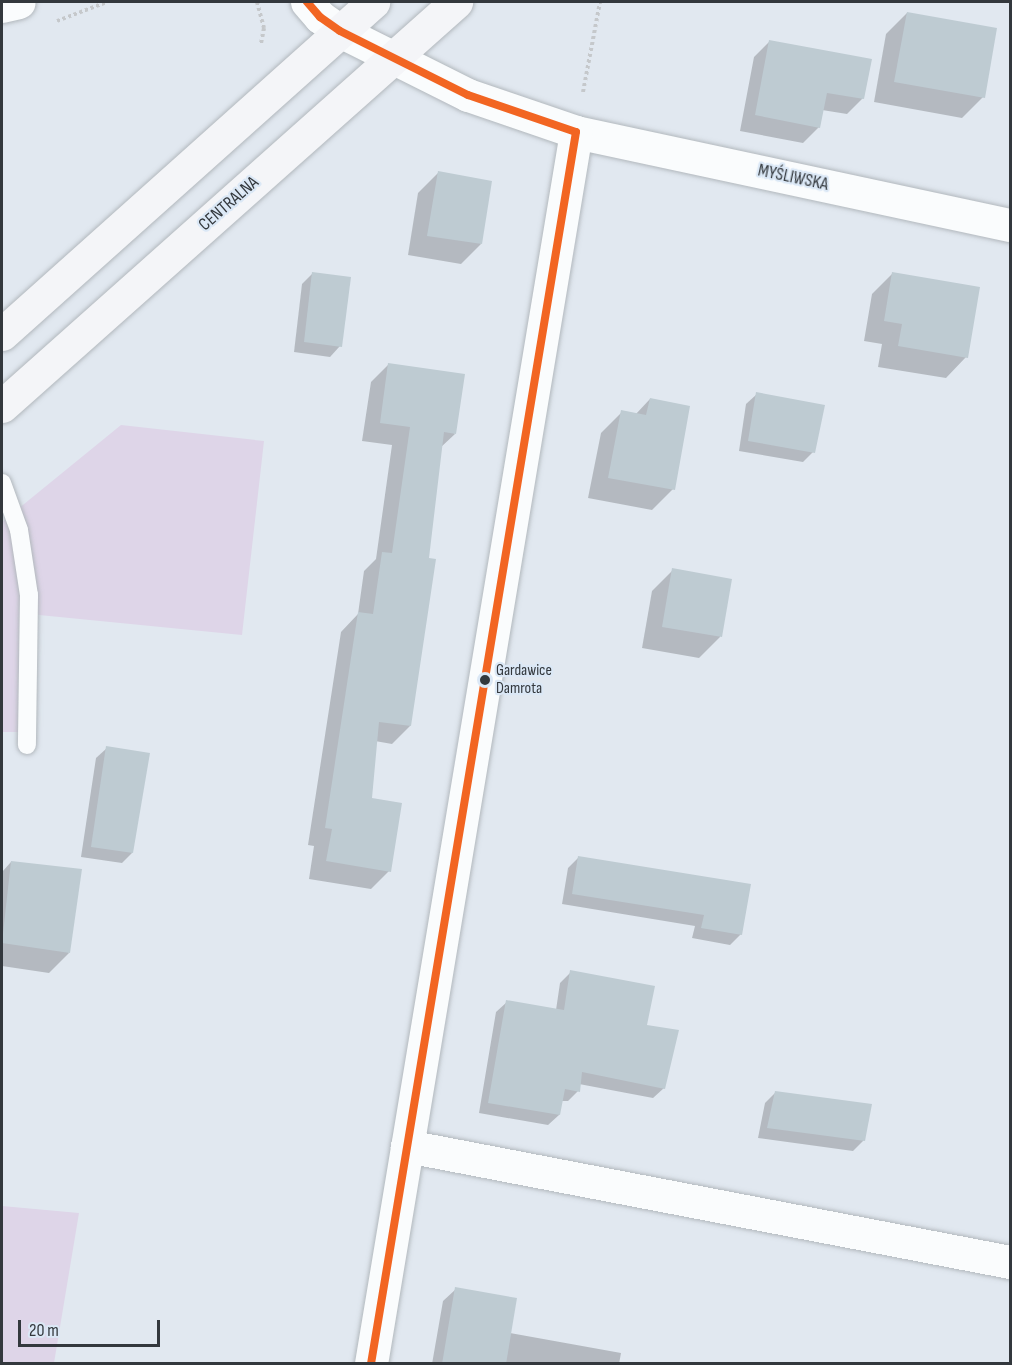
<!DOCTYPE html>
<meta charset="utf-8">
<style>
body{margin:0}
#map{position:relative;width:1012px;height:1365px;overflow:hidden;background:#e1e8f0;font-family:"Sofia Sans Condensed",sans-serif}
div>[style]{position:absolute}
.green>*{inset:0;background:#ded5e8}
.shadow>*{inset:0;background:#0003}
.building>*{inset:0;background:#becbd2}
.path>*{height:4px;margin-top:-2px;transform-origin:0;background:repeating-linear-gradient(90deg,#c5c8cb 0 3px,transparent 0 6px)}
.roads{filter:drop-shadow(0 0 2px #b2b8bd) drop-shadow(0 0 2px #b2b8bd)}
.lane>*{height:18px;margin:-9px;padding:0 9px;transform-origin:9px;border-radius:9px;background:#fafcfd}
.street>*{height:33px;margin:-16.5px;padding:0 16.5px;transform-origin:16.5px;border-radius:16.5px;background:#fafcfd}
.secondary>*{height:33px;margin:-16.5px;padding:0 16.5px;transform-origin:16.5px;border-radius:16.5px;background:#fafcfd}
.primary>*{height:33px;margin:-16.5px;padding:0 16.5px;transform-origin:16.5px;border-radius:16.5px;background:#f4f5f8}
.bus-1>*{height:8px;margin:-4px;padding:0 4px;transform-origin:4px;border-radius:4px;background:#f26522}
.dots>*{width:16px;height:16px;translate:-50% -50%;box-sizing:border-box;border:3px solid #dbe8f6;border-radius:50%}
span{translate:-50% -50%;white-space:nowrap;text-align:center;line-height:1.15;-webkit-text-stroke:4.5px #dbe8f6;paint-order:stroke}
.bus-label{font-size:16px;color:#33383d}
.left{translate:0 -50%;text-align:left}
.street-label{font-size:18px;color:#33383d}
.frame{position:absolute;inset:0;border:3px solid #33383d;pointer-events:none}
.scale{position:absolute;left:18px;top:1320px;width:142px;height:27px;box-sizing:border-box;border:3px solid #33383d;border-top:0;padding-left:8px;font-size:18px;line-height:21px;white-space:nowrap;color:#33383d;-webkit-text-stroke:4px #dbe8f6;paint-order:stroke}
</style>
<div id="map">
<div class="green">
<div style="clip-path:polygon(121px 425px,264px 441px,242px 635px,29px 614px,23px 732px,2px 732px,2px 522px)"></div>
<div style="clip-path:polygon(2px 1206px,79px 1213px,54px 1363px,2px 1363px)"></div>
</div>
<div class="shadow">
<div style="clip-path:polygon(907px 13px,983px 97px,962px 118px,874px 102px,886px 34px)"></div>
<div style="clip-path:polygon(770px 41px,863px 98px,847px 114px,822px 110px,819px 127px,803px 143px,740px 131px,754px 57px)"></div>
<div style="clip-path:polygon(438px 173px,481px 244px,461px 264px,408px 255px,418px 193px)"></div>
<div style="clip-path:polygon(893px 273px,966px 357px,946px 378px,878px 367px,882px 344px,864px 341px,872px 294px)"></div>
<div style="clip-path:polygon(312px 274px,340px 346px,330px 357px,294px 352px,302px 284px)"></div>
<div style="clip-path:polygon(389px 364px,455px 434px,440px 448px,410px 726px,392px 744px,375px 741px,370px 799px,389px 871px,371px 889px,309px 879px,314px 846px,308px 845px,341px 632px,358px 614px,364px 571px,376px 559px,392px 445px,362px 441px,371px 382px)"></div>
<div style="clip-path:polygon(757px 394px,813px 452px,803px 462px,739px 451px,746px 404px)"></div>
<div style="clip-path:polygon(650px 399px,673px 489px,652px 510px,588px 498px,601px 433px,622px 412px,635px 415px)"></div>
<div style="clip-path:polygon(673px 570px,730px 580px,720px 637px,699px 658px,642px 648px,652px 591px)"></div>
<div style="clip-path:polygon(107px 748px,132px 853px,122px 863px,81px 857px,96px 758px)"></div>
<div style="clip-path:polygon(579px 857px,750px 885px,741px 934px,730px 945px,692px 938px,695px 926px,562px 904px,568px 868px)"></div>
<div style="clip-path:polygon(11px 862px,69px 953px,49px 973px,2px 966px,2px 872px)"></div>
<div style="clip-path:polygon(571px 972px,646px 1026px,664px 1088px,653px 1098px,579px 1084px,578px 1091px,568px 1101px,561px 1101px,559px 1115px,548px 1125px,479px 1113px,496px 1012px,507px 1002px,556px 1010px,560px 983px)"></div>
<div style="clip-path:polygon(775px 1093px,864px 1140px,853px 1151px,758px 1138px,765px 1103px)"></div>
<div style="clip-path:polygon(456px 1289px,510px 1333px,621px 1353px,619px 1364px,432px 1364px,443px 1301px)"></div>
</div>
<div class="building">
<div style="clip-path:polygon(907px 12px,997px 28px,985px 98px,894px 82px)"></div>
<div style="clip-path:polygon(769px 40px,872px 59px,864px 99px,827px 93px,820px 128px,755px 115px)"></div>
<div style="clip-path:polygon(438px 171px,492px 181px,482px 244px,427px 236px)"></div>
<div style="clip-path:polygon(312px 272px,351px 277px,342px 347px,304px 342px)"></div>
<div style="clip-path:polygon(892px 272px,980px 287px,968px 358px,898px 346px,902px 324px,884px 321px)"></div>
<div style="clip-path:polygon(388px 363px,465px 374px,456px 434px,444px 432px,429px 558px,436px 559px,411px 726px,379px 722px,372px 798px,402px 803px,391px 872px,326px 861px,332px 829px,325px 828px,358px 612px,373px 614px,382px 552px,392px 553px,410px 427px,380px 423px)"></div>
<div style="clip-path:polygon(756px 392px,825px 405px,815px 453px,748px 441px)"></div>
<div style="clip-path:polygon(650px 398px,690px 406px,675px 490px,608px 478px,621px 410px,646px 415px)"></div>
<div style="clip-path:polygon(672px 568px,732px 579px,722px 637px,662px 627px)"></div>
<div style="clip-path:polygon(106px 746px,150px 753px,133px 853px,91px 847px)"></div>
<div style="clip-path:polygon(578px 856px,751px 884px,742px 935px,701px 928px,704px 915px,572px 894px)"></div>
<div style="clip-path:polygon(11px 861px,82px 869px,70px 953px,2px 943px)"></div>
<div style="clip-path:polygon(570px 970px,655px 986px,647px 1025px,679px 1030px,665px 1089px,582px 1072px,580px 1092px,565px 1089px,560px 1115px,488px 1103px,506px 1000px,564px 1010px)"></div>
<div style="clip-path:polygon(775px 1091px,872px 1104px,865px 1141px,767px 1128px)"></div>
<div style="clip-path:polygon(455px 1287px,517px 1298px,506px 1364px,442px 1364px)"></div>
</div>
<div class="path">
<div style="left:257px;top:2px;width:27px;rotate:75deg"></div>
<div style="left:264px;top:28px;width:16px;rotate:101deg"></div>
<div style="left:57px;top:21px;width:53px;rotate:-20.8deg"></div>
<div style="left:583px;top:92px;width:92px;rotate:-79.3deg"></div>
</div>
<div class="roads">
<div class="lane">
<div style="left:2px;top:483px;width:50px;rotate:70.1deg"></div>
<div style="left:19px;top:530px;width:66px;rotate:81.3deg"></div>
<div style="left:29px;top:595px;width:150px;rotate:90.8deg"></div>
</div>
<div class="street">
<div style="left:576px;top:132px;width:444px;rotate:12.1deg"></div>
<div style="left:407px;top:1146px;width:614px;rotate:10.89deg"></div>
</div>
<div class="secondary">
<div style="left:307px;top:2px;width:20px;rotate:49deg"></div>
<div style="left:320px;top:17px;width:24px;rotate:35deg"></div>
<div style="left:340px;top:31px;width:143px;rotate:26.6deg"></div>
<div style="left:468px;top:95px;width:114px;rotate:18.9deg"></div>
<div style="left:576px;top:132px;width:1249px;rotate:99.45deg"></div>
<div style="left:2px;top:6px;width:17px;rotate:-13deg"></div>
</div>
<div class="primary">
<div style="left:2px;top:334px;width:498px;rotate:-41.8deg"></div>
<div style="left:2px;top:406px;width:608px;rotate:-41.66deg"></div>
</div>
</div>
<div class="bus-1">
<div style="left:307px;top:2px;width:20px;rotate:49deg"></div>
<div style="left:320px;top:17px;width:24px;rotate:35deg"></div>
<div style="left:340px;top:31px;width:143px;rotate:26.6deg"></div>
<div style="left:468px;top:95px;width:114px;rotate:18.9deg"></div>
<div style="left:576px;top:132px;width:1249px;rotate:99.45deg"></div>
</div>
<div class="dots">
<div style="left:485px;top:680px;background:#33383d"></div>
</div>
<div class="bus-label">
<span class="left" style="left:496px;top:680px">Gardawice<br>Damrota</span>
</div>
<div class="street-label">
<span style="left:793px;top:178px;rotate:12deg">MYŚLIWSKA</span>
<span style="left:229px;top:204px;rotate:-41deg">CENTRALNA</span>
</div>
<div class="frame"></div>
<div class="scale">20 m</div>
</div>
